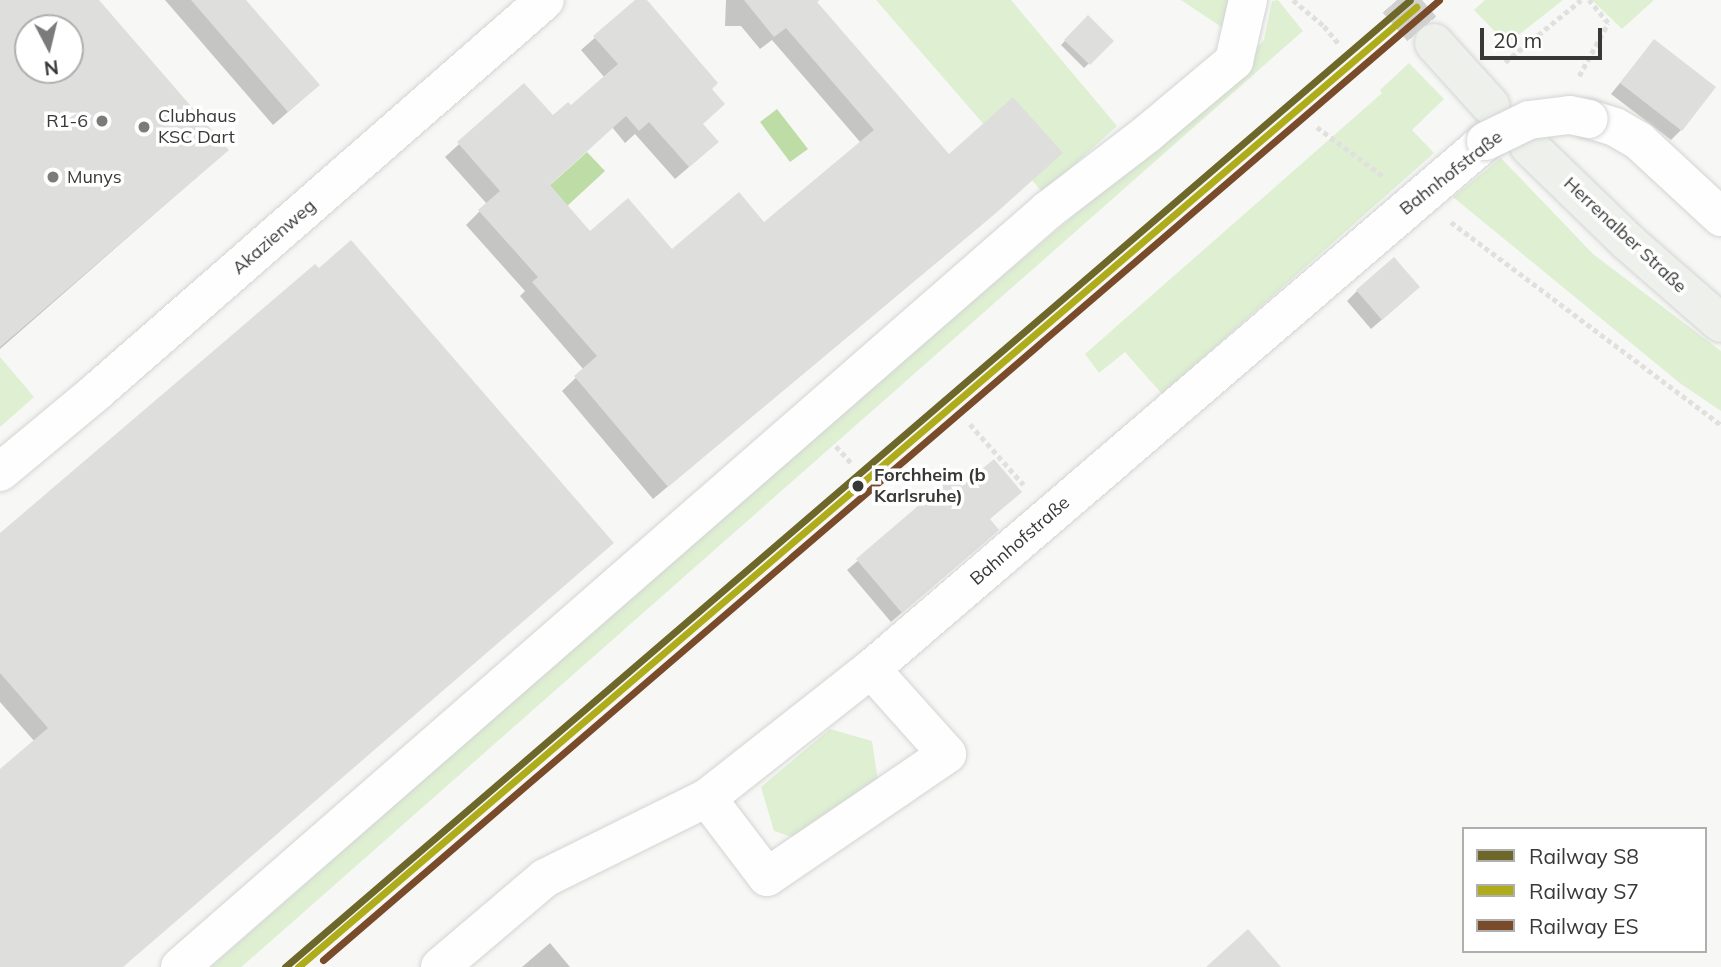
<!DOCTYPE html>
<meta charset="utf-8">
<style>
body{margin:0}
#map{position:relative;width:1721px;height:967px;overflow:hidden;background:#f7f8f6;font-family:Mulish,sans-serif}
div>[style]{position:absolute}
.green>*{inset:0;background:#deefd2}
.water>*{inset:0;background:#bedda6}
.shadow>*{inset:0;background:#0003}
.building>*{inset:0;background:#dedfdd}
.major-tunnel>*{height:38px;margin-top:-19px;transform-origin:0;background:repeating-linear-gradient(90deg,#d1d2d0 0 38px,transparent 0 57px)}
.path>*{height:4.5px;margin-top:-2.25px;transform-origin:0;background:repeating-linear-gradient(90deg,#e0e0df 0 5px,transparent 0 8.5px)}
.roads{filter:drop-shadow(0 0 2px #d3d4d3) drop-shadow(0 0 2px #d3d4d3)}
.minor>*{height:38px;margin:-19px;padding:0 19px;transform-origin:19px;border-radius:19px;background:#fefefe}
.major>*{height:38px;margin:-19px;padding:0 19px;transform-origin:19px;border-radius:19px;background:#eef1eb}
.bridges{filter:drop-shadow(0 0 2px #d3d4d3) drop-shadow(0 0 2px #d3d4d3)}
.minor-bridge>*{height:38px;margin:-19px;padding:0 19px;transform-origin:19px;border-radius:19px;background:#fefefe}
.rail-1>*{height:7px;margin:-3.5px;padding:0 3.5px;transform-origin:3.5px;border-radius:3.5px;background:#6d682a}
.rail-2>*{height:7px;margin:-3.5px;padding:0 3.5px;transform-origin:3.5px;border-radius:3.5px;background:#afac1c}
.rail-3>*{height:7px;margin:-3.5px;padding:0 3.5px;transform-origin:3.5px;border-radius:3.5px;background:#7a4b2a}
.dots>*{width:19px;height:19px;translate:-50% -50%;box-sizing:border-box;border:4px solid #fff;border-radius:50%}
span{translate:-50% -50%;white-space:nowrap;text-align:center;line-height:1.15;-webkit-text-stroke:7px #fff;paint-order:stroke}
.poi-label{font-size:18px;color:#383837}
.left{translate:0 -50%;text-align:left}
.right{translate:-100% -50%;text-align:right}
.street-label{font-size:18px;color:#383837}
.stop-label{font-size:18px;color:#383837;font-weight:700}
.legend{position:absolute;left:1462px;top:827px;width:245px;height:126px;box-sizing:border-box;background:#fff;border:2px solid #afafaf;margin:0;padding:9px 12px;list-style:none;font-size:21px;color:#383837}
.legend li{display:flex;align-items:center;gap:14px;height:35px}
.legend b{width:35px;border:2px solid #afafaf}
.north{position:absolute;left:14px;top:14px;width:70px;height:70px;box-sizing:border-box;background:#fff;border:2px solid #afafaf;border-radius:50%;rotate:173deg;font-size:19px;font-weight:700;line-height:28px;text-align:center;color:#383837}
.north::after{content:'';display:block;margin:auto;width:24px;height:32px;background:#7b7b7a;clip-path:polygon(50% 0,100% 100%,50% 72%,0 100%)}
.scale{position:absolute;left:1480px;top:28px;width:122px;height:32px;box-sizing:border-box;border:4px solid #383837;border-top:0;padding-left:9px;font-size:21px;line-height:24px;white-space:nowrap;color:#383837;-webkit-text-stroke:5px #fff;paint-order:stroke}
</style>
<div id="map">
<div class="green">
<div style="clip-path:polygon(876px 0,1011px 0,1117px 126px,1043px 193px)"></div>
<div style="clip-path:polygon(1181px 0,1235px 0,1229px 32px)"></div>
<div style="clip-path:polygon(1278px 0,1303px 31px,254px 956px,241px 967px,211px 967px,784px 462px,1198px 110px,1264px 40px,1272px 1px)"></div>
<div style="clip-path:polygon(1485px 0,1563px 0,1507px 44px,1474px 10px)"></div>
<div style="clip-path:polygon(1592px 0,1654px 0,1622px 29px)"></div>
<div style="clip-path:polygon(1409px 63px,1444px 99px,1412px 130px,1434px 153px,1162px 394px,1125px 352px,1099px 373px,1085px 354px,1382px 93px,1380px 90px)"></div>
<div style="clip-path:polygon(1501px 158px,1593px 254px,1721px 351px,1721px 411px,1681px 384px,1453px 197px)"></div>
<div style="clip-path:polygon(0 357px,34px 397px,0 427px)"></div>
<div style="clip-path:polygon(830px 729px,872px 741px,878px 781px,804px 841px,774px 831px,761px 787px)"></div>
</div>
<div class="water">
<div style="clip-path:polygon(777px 109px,808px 149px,790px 162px,760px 122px)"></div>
<div style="clip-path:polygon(587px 152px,605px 171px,565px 208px,547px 188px)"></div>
</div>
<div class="shadow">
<div style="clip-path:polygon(evenodd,0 0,97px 0,214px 162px,0 349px,0 0,28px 28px,70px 28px,70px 70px,28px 70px,28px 28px)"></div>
<div style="clip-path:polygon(165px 0,243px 0,303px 99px,273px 125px)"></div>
<div style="clip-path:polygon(638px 0,645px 0,710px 89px,702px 125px,703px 155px,675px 179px,635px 134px,625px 143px,612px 127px,549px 185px,589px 233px,672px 252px,764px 224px,861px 143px,772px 40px,760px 49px,741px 26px,725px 26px,726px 0,815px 0,949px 157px,1047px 166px,980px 226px,653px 499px,562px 391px,584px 370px,520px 296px,525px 291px,466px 225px,487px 204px,445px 157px,524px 85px,553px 118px,571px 107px,605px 78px,581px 50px)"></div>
<div style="clip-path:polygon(1088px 18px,1112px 41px,1084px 68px,1061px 45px)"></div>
<div style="clip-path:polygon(1654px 41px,1681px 130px,1671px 140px,1611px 94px)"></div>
<div style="clip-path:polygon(1357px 291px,1408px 297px,1371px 329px,1347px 301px)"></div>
<div style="clip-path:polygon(953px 479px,988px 520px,987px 540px,891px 622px,847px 570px)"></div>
<div style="clip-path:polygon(0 535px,122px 967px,0 967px,0 772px,35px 742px,0 702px)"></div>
<div style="clip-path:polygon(550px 943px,570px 967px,522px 967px)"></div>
</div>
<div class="building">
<div style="clip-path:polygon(evenodd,0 0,99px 0,229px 150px,0 347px,0 0,28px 28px,70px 28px,70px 70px,28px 70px,28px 28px)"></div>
<div style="clip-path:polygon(191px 0,246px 0,320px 85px,288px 112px)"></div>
<div style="clip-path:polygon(635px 0,647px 0,718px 83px,712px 89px,725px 104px,703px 124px,719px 142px,689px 167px,649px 122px,639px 131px,626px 116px,550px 185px,590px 231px,628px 198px,672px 249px,739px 192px,764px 222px,874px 130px,786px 28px,774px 37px,744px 0,820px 0,817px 2px,949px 154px,1013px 97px,1063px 153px,996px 213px,668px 487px,574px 376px,597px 356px,532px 282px,538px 277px,478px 210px,500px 191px,457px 142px,524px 83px,553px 115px,568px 102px,571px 105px,618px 64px,593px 36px)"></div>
<div style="clip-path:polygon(1088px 15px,1114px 41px,1090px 65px,1064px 40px)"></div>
<div style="clip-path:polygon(1654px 39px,1716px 87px,1682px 131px,1620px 83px)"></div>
<div style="clip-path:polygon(351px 240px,614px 543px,123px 967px,0 967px,0 769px,48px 728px,0 673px,0 533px,315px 264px,319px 268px)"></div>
<div style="clip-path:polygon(1394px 257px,1420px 287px,1382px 320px,1356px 290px)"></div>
<div style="clip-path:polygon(994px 459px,1022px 492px,990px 519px,999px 530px,902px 613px,856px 559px,953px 476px,962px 486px)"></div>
<div style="clip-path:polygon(1248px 929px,1281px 967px,1206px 967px)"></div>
</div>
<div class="major-tunnel">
<div style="left:1397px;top:0;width:57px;rotate:49.3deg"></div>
</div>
<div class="path">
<div style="left:1293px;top:0;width:40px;rotate:40deg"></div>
<div style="left:1324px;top:26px;width:23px;rotate:50deg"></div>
<div style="left:1505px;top:62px;width:98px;rotate:-39.2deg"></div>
<div style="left:1579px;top:76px;width:60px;rotate:-61.3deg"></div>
<div style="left:1608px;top:23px;width:30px;rotate:-130deg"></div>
<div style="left:1317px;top:127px;width:82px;rotate:36.6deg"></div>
<div style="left:1451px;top:222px;width:338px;rotate:36.9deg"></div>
<div style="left:970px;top:424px;width:81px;rotate:48.5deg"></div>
<div style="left:836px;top:446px;width:25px;rotate:48deg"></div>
</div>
<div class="roads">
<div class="minor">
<div style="left:1589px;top:119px;width:27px;rotate:17deg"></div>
<div style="left:1615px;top:127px;width:28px;rotate:30deg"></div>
<div style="left:1639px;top:141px;width:112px;rotate:42.8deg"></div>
<div style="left:0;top:472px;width:124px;rotate:-39.7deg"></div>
<div style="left:95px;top:393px;width:597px;rotate:-41.13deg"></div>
<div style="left:707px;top:798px;width:99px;rotate:52.8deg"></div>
<div style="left:767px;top:877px;width:218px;rotate:-34.3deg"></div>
<div style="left:947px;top:754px;width:114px;rotate:-131.8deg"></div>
<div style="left:180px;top:967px;width:1152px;rotate:-41.09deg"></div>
<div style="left:1048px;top:210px;width:125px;rotate:-37.5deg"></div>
<div style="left:1147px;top:134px;width:114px;rotate:-40deg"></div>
<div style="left:1234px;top:61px;width:63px;rotate:-77.1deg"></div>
<div style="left:440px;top:967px;width:138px;rotate:-40.3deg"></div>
<div style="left:545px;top:878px;width:181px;rotate:-26.3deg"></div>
<div style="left:707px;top:798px;width:209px;rotate:-38.2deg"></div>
<div style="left:871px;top:669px;width:811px;rotate:-40.65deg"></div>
</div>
<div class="major">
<div style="left:1434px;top:43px;width:84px;rotate:47.9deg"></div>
<div style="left:1529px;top:146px;width:138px;rotate:44.1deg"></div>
<div style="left:1628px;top:242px;width:123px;rotate:41.1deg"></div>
</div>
</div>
<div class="bridges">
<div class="minor-bridge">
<div style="left:1486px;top:141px;width:48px;rotate:-26deg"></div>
<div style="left:1529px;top:120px;width:41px;rotate:-7deg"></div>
<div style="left:1570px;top:115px;width:19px;rotate:12deg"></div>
</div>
</div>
<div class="rail-1">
<div style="left:285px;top:967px;width:1483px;rotate:-40.68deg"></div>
</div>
<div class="rail-2">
<div style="left:298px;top:967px;width:1474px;rotate:-40.65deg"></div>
</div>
<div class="rail-3">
<div style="left:323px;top:960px;width:1472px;rotate:-40.7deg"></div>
</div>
<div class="dots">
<div style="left:102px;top:121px;background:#7b7b7a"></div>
<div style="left:144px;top:127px;background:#7b7b7a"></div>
<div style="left:53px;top:177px;background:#7b7b7a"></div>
<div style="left:858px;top:486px;background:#383837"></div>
</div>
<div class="poi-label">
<span class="left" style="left:158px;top:127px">Clubhaus<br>KSC Dart</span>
<span class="right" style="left:88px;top:121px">R1-6</span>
<span class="left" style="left:67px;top:177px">Munys</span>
</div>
<div class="street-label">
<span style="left:1451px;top:173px;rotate:-38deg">Bahnhofstraße</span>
<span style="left:1625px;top:235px;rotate:43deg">Herrenalber Straße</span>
<span style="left:274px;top:237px;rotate:-41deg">Akazienweg</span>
<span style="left:1020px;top:541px;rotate:-41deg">Bahnhofstraße</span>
</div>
<div class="stop-label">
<span class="left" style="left:874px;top:486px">Forchheim (b<br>Karlsruhe)</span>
</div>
<ul class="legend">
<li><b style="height:9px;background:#6d682a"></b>Railway S8</li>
<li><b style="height:9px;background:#afac1c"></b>Railway S7</li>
<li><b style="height:9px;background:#7a4b2a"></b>Railway ES</li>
</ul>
<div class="north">N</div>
<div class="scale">20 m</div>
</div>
